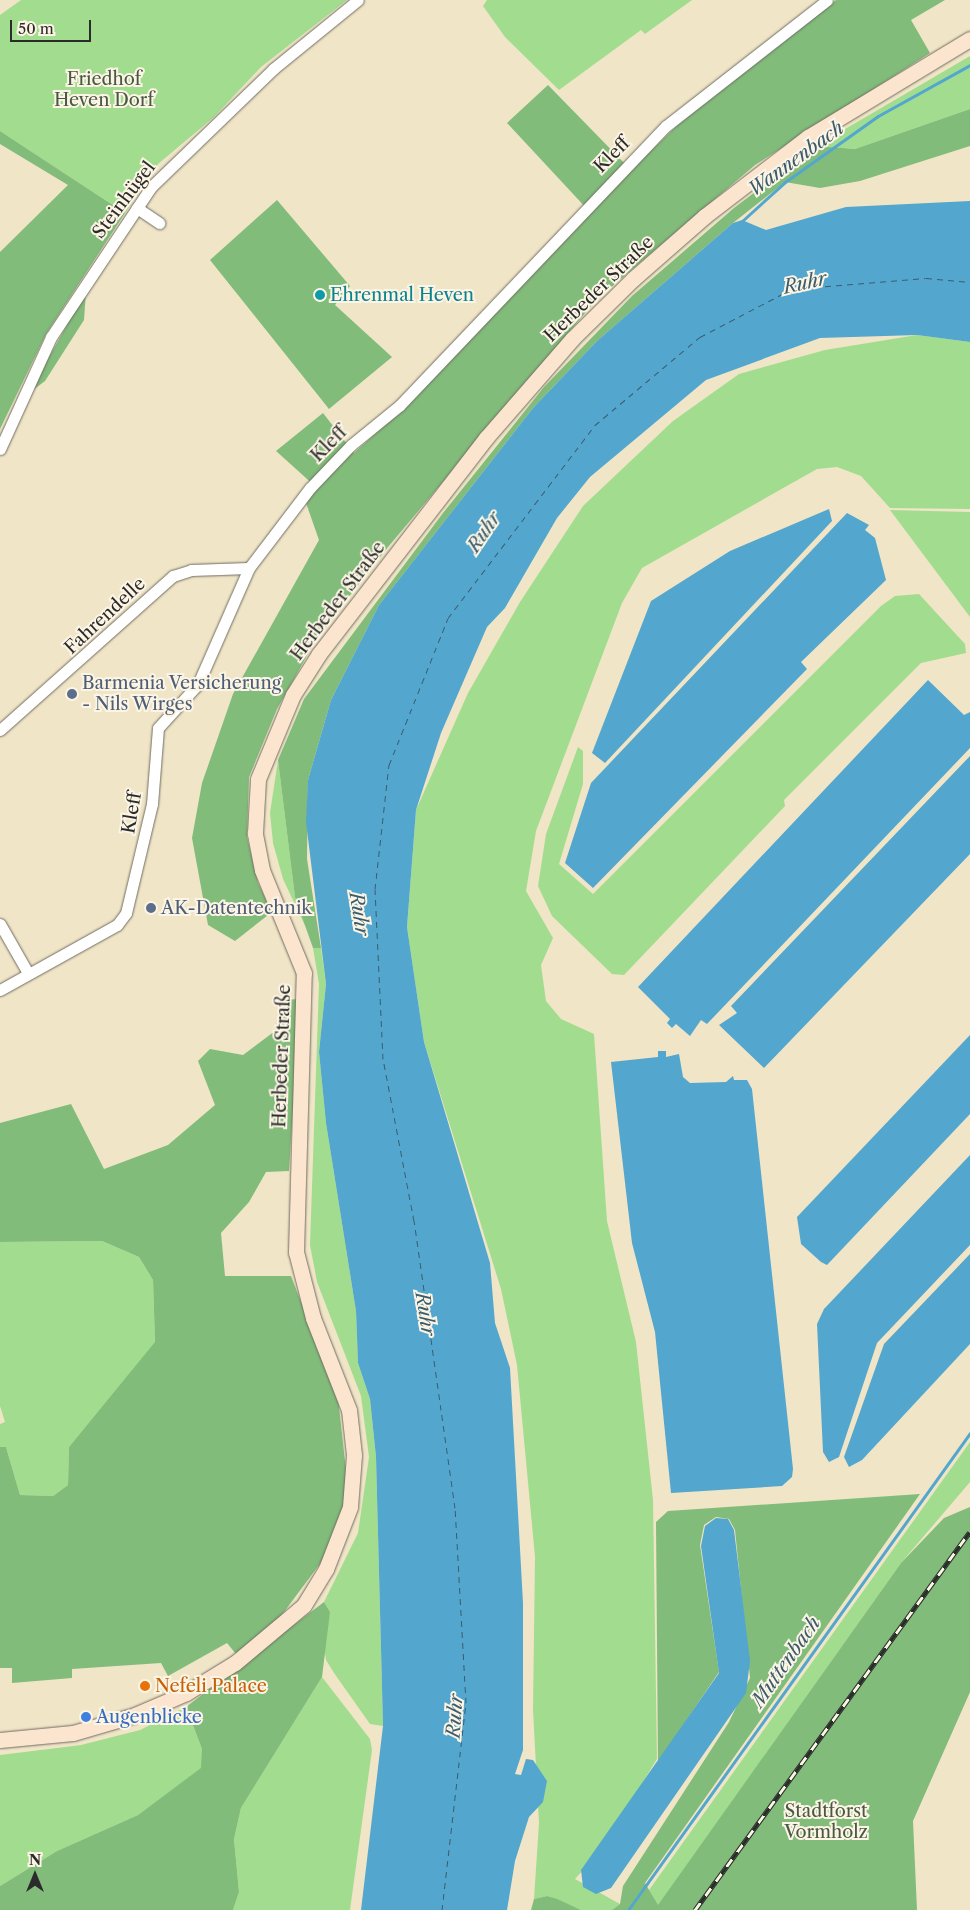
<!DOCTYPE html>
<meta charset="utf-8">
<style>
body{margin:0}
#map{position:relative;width:970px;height:1910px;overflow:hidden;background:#f0e5c7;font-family:"Libre Caslon Text",serif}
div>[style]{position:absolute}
.green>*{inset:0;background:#a2dd8f}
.forest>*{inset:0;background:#81bc7a}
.water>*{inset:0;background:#53a6ce}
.stream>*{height:3px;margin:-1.5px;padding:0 1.5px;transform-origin:1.5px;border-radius:1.5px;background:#53a6ce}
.ferry>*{height:1px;margin-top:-0.5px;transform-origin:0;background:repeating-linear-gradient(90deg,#3b5c6c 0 6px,transparent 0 11px)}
.roads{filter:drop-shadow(0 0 1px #706c62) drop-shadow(0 0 1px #706c62)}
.minor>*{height:11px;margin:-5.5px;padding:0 5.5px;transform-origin:5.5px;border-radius:5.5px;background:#fff}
.secondary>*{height:15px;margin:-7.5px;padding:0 7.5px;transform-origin:7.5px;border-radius:7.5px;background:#fbe5cf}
.rail>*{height:5px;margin-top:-2.5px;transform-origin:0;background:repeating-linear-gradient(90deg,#fcf5e5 0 9px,#2b2b2b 0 18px);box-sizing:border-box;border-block:1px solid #2b2b2b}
.dots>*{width:14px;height:14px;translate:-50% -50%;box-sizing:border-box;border:2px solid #fcf5e5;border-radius:50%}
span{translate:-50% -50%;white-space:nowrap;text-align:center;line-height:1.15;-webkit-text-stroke:4px #fcf5e5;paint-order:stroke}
.park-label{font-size:18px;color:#495844}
.street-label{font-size:18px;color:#2b2b2b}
.culture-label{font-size:18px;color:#0d838f}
.left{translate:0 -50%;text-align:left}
.service-label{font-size:18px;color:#4e5e75}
.food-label{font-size:18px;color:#c56008}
.shop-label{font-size:18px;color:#366cbe}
.water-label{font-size:19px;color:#3b5c6c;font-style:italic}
.north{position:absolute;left:10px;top:1850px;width:50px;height:50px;-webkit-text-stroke:4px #fcf5e5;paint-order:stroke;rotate:0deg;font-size:14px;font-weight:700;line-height:20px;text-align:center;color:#2b2b2b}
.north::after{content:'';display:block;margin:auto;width:18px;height:22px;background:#2b2b2b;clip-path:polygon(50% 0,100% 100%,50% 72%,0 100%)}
.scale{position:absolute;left:10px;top:20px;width:81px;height:22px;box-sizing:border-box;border:2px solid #2b2b2b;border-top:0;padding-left:6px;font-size:15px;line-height:18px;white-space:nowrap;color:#2b2b2b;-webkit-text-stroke:4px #fcf5e5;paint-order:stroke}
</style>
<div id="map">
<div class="green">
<div style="clip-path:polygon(21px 0,347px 0,261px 67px,214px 117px,158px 164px,125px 213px,0 131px,0 15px)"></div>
<div style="clip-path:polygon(487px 0,692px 0,645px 34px,641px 30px,559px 90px,505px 37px,483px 6px)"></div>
<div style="clip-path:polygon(970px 56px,970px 109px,855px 149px,816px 146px)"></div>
<div style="clip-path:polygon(917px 335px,970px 342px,970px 509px,890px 508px,861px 476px,837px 467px,817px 469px,642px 568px,622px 603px,536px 831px,526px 891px,553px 938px,541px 965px,546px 1001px,561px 1019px,594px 1034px,607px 1221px,636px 1342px,653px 1500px,657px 1759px,601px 1850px,575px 1879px,620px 1904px,612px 1910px,581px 1910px,547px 1896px,534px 1899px,539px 1823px,533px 1710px,535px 1557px,517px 1365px,501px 1289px,424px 1042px,407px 927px,416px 810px,468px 693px,520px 602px,583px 506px,673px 421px,739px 374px,825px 350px)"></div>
<div style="clip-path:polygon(890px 510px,970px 512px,970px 617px)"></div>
<div style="clip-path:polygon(919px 594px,965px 644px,966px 653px,921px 663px,784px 800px,785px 806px,624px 975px,612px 974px,552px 916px,538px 886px,546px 834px,578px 747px,583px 751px,583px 784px,559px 864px,593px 894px,881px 606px,895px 596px)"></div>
<div style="clip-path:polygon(278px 760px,295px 897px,308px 932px,283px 879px,273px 843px,270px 813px)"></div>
<div style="clip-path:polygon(313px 948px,321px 948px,326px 984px,319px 1052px,326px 1123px,356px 1311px,358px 1363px,370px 1399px,376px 1457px,383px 1726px,370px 1724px,334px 1673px,326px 1660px,323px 1641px,330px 1612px,324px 1602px,358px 1533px,369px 1457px,361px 1396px,317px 1282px,310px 1245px,319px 984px)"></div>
<div style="clip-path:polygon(102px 1241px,139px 1257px,153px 1280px,155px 1343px,69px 1447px,68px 1485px,53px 1496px,20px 1495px,6px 1447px,0 1447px,0 1424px,5px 1422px,0 1406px,0 1242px)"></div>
<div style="clip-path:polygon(970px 1442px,970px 1482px,901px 1563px,658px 1906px,649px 1890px)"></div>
<div style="clip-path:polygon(322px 1677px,370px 1739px,372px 1750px,350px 1910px,233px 1910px,239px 1892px,234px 1839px,241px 1808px)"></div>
<div style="clip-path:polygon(186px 1707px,202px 1749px,202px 1768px,138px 1815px,57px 1851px,0 1886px,0 1755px,81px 1745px,140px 1730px)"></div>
</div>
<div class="forest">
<div style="clip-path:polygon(836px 0,945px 0,911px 20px,930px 53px,755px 165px,596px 300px,388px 547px,318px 636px,277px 709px,249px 777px,247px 837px,258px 883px,272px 912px,235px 941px,208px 925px,192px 838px,202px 783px,233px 694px,319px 540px,306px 503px,316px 487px,276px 451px,323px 413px,354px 453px,403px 409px,588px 210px,507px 123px,548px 85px,631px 170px,684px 119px)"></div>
<div style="clip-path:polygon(970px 109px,970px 146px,860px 181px,820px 188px,785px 182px,733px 223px,597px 341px,533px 408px,379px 605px,331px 700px,308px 780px,307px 859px,321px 948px,313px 948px,295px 897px,278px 760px,304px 699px,443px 513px,544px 387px,632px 296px,734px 208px,816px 146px,855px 149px)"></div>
<div style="clip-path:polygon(0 131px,125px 213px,46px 334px,0 429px,0 252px,68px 185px,0 144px)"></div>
<div style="clip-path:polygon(277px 200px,350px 286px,335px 305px,392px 357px,329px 409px,210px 260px)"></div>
<div style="clip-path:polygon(86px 291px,84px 320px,45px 381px,29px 393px)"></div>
<div style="clip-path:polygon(300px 999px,289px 1171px,266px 1172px,249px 1202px,221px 1233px,225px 1276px,291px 1276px,338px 1398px,346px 1470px,343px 1506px,322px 1561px,278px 1620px,236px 1654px,227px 1643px,168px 1676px,161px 1663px,72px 1669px,72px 1678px,12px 1683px,12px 1668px,0 1668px,0 1447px,6px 1447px,20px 1495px,53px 1496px,68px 1485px,69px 1447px,155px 1342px,153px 1280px,139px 1257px,102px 1241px,0 1242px,0 1123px,71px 1104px,104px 1169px,168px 1145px,215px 1105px,198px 1061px,210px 1049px,243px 1055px,275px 1031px,282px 1000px)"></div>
<div style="clip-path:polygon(920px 1494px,645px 1883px,658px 1905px,901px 1563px,944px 1518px,970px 1507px,970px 1692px,913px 1821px,917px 1910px,612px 1910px,620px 1904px,623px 1886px,729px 1722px,750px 1678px,735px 1530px,729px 1519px,716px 1517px,704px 1525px,700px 1545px,719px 1672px,658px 1762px,656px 1522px,668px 1511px)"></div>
<div style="clip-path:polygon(324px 1602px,330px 1612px,322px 1677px,241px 1808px,234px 1839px,239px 1892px,233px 1910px,0 1910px,0 1886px,57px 1851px,138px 1815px,201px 1768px,202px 1749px,186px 1707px)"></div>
<div style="clip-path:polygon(547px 1896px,557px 1899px,581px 1910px,531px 1910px,534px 1899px)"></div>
</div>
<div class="water">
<div style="clip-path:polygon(970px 201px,970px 342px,917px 335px,820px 338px,706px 380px,590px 477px,557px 518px,505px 608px,487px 627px,441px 733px,416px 810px,407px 927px,424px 1042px,490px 1263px,495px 1323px,510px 1368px,523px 1603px,523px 1750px,515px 1774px,521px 1775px,526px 1759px,533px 1760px,547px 1781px,543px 1802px,529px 1817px,515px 1861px,507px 1910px,361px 1910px,383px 1726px,376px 1457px,370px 1399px,358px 1363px,356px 1311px,326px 1123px,319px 1052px,326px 984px,306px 822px,308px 780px,331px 700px,379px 605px,533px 408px,597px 341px,733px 223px,742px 220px,766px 230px,846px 207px)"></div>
<div style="clip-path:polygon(829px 509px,832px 521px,605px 763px,592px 753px,651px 601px,730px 551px)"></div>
<div style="clip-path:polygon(847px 513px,869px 525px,865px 530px,875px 538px,886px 580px,801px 662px,807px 669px,593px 888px,565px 863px,591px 783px)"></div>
<div style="clip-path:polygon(928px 680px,964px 715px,970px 712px,970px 748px,707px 1024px,701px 1020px,690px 1036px,676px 1024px,672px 1028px,667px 1023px,670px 1019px,638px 987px)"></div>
<div style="clip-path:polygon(970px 756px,970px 854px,764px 1068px,719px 1025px,737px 1013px,731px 1006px)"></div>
<div style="clip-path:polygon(970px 1035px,970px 1114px,827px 1265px,821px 1262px,801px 1244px,797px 1217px)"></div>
<div style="clip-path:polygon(658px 1051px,666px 1051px,666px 1057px,679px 1054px,683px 1077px,690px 1083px,726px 1082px,733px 1076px,734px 1080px,747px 1080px,752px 1089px,793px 1469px,792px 1477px,782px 1486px,671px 1493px,655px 1332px,632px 1243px,611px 1062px,658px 1057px)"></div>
<div style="clip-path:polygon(970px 1155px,970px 1245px,877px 1343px,839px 1457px,829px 1462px,823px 1452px,817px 1324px,824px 1309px)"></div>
<div style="clip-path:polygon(970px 1254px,970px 1344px,862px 1460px,849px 1467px,844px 1457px,884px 1344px)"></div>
<div style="clip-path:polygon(716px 1518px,728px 1519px,734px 1530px,750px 1661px,746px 1693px,611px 1888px,596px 1894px,583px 1887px,581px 1870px,719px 1673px,701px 1546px,705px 1526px)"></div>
</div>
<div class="stream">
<div style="left:741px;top:222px;width:59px;rotate:-42.3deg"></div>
<div style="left:785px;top:182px;width:114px;rotate:-35.4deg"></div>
<div style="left:878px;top:116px;width:105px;rotate:-29deg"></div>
<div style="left:628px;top:1910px;width:587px;rotate:-54.36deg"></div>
</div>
<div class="ferry">
<div style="left:442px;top:1910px;width:208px;rotate:-83.4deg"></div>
<div style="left:466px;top:1703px;width:195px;rotate:-93.2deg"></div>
<div style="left:455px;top:1508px;width:290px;rotate:-98.1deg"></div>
<div style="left:414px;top:1221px;width:165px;rotate:-100.8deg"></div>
<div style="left:383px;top:1059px;width:170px;rotate:-92.7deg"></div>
<div style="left:375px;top:889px;width:125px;rotate:-83.6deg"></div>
<div style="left:389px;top:765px;width:158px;rotate:-68.1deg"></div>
<div style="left:448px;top:618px;width:243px;rotate:-52.7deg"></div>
<div style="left:595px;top:425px;width:137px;rotate:-40deg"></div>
<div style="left:700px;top:337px;width:104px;rotate:-27.6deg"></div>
<div style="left:792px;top:289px;width:134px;rotate:-4.7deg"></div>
<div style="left:926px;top:278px;width:44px;rotate:5.2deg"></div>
</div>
<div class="roads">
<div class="minor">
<div style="left:137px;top:208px;width:27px;rotate:34deg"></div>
<div style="left:0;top:449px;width:123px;rotate:-65.5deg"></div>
<div style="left:51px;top:337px;width:180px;rotate:-56.3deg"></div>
<div style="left:151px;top:187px;width:170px;rotate:-44deg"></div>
<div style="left:273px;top:69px;width:109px;rotate:-39.1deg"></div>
<div style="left:0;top:730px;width:232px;rotate:-41.7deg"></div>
<div style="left:173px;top:576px;width:19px;rotate:-18deg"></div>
<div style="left:191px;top:570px;width:58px;rotate:-2deg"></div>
<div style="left:0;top:924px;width:56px;rotate:60.3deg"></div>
<div style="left:0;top:990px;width:134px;rotate:-29.1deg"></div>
<div style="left:117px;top:925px;width:15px;rotate:-53deg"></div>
<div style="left:126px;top:913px;width:112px;rotate:-76.6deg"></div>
<div style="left:152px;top:804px;width:76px;rotate:-85.5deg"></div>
<div style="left:158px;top:728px;width:59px;rotate:-47.7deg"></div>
<div style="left:198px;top:684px;width:127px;rotate:-66.3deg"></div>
<div style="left:249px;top:568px;width:101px;rotate:-52.7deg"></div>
<div style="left:310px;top:488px;width:59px;rotate:-46.4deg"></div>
<div style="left:351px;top:445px;width:63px;rotate:-39.2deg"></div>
<div style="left:400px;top:405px;width:385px;rotate:-46.4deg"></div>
<div style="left:666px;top:126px;width:204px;rotate:-38deg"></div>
</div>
<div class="secondary">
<div style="left:0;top:1740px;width:73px;rotate:-5.5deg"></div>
<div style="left:73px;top:1733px;width:65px;rotate:-16.2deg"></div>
<div style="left:135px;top:1715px;width:56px;rotate:-23.3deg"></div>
<div style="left:186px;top:1693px;width:57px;rotate:-31.5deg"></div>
<div style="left:235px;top:1663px;width:90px;rotate:-40deg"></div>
<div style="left:304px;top:1605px;width:42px;rotate:-58.6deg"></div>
<div style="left:326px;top:1569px;width:66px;rotate:-68.8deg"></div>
<div style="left:350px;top:1507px;width:52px;rotate:-85.6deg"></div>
<div style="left:354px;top:1455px;width:45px;rotate:-96.3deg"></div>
<div style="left:349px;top:1410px;width:99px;rotate:-111.4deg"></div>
<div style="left:313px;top:1318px;width:68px;rotate:-104.4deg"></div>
<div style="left:296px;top:1252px;width:279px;rotate:-88.4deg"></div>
<div style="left:304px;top:973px;width:111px;rotate:-112.2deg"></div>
<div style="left:262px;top:870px;width:38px;rotate:-101deg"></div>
<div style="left:255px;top:833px;width:54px;rotate:-86.8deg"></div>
<div style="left:258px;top:779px;width:91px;rotate:-67.4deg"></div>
<div style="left:293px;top:695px;width:49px;rotate:-57.6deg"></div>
<div style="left:319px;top:654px;width:273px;rotate:-52.3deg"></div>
<div style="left:486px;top:438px;width:131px;rotate:-49deg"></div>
<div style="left:572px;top:339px;width:86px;rotate:-44.5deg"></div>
<div style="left:633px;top:279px;width:96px;rotate:-41.2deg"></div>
<div style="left:705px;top:216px;width:130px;rotate:-37.5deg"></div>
<div style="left:808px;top:137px;width:189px;rotate:-31.2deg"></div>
</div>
</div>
<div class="rail">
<div style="left:695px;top:1910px;width:467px;rotate:-54deg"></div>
</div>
<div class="dots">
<div style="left:320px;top:295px;background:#0f9aa8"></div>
<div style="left:72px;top:694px;background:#5c6f8a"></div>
<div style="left:151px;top:908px;background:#5c6f8a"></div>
<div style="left:145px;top:1686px;background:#e8710a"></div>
<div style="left:86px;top:1717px;background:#3f7fe0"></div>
</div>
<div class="park-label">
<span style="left:104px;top:90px">Friedhof<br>Heven Dorf</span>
<span style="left:826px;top:1822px">Stadtforst<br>Vormholz</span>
</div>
<div class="street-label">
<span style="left:612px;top:155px;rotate:-45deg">Kleff</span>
<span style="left:124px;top:200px;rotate:-53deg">Steinhügel</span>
<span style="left:599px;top:289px;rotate:-44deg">Herbeder Straße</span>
<span style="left:329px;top:444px;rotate:-45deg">Kleff</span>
<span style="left:338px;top:601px;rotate:-53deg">Herbeder Straße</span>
<span style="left:105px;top:616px;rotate:-43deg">Fahrendelle</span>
<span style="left:132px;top:813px;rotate:-80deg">Kleff</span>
<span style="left:282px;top:1056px;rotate:-88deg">Herbeder Straße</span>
</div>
<div class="culture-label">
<span class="left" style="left:330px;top:295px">Ehrenmal Heven</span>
</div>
<div class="service-label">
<span class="left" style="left:82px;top:694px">Barmenia Versicherung<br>- Nils Wirges</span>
<span class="left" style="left:161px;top:908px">AK-Datentechnik</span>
</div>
<div class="food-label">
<span class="left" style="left:155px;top:1686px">Nefeli Palace</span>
</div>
<div class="shop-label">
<span class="left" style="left:96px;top:1717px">Augenblicke</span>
</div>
<div class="water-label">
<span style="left:796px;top:159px;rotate:-36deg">Wannenbach</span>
<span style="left:805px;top:283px;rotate:-13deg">Ruhr</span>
<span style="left:484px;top:532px;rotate:-56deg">Ruhr</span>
<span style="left:359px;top:914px;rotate:81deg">Ruhr</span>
<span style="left:425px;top:1314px;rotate:81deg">Ruhr</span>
<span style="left:786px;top:1662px;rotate:-55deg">Muttenbach</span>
<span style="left:455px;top:1716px;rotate:-86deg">Ruhr</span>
</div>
<div class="north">N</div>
<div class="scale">50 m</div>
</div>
